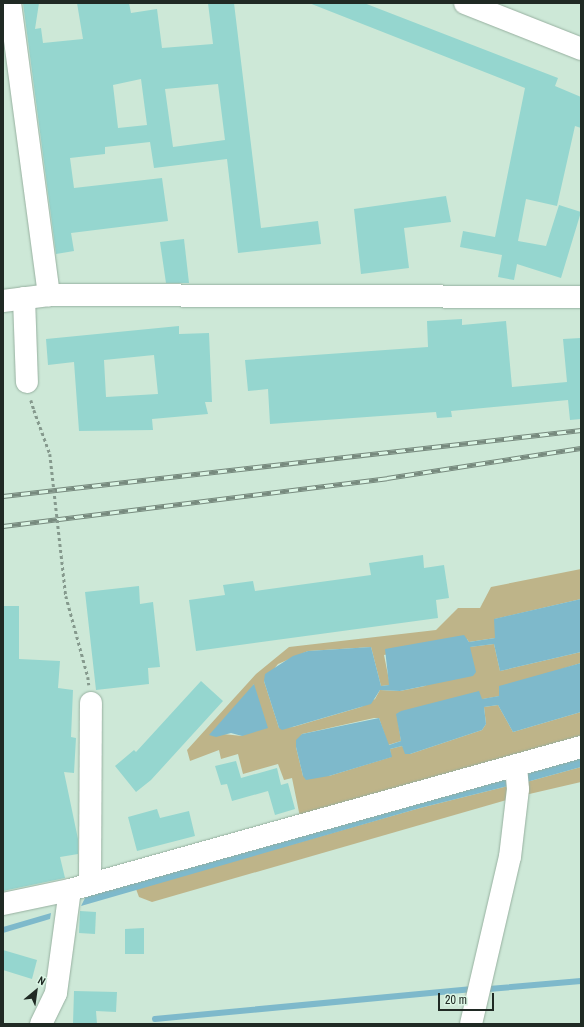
<!DOCTYPE html>
<style>
body{margin:0}
#map{position:relative;width:584px;height:1027px;overflow:hidden;background:#cde8d7;font-family:"Archivo Narrow",sans-serif}
div>[style]{position:absolute}
.green>*{inset:0;background:#beb489}
.water>*{inset:0;background:#7eb9cb}
.stream>*{height:5.5px;margin:-2.75px;padding:0 2.75px;transform-origin:2.75px;border-radius:2.75px;background:#7eb9cb}
.building>*{inset:0;background:#95d6cf}
.path>*{height:2.5px;margin-top:-1.25px;transform-origin:0;background:repeating-linear-gradient(90deg,#85998d 0 3px,transparent 0 6px)}
.roads{filter:drop-shadow(0 0 1px #97b0a0) drop-shadow(0 0 1px #97b0a0)}
.minor>*{height:22px;margin:-11px;padding:0 11px;transform-origin:11px;border-radius:11px;background:#fff}
.tertiary>*{height:22px;margin:-11px;padding:0 11px;transform-origin:11px;border-radius:11px;background:#fff}
.primary>*{height:22px;margin:-11px;padding:0 11px;transform-origin:11px;border-radius:11px;background:#fff}
.rail>*{height:4.5px;margin-top:-2.25px;transform-origin:0;background:repeating-linear-gradient(90deg,#daf5e4 0 9px,#778a7e 0 18px);box-sizing:border-box;border-block:1px solid #778a7e}
.path-bridge>*{height:2.5px;margin-top:-1.25px;transform-origin:0;background:repeating-linear-gradient(90deg,#85998d 0 3px,transparent 0 6px)}
span{translate:-50% -50%;white-space:nowrap;text-align:center;line-height:1.15;-webkit-text-stroke:3px #daf5e4;paint-order:stroke}
.frame{position:absolute;inset:0;border:4px solid #202a24;pointer-events:none}
.north{position:absolute;left:16px;top:971px;width:40px;height:40px;-webkit-text-stroke:3px #daf5e4;paint-order:stroke;rotate:29deg;font-size:11px;font-weight:700;line-height:16px;text-align:center;color:#202a24}
.north::after{content:'';display:block;margin:auto;width:14px;height:18px;background:#202a24;clip-path:polygon(50% 0,100% 100%,50% 72%,0 100%)}
.scale{position:absolute;left:438px;top:993px;width:56px;height:18px;box-sizing:border-box;border:2px solid #202a24;border-top:0;padding-left:5px;font-size:12px;line-height:14px;white-space:nowrap;color:#202a24;-webkit-text-stroke:3px #daf5e4;paint-order:stroke}
</style>
<div id="map">
<div class="green">
<div style="clip-path:polygon(evenodd,581px 569px,581px 599px,495px 619px,495px 638px,469px 642px,467px 639px,384px 655px,390px 685px,381px 686px,371px 647px,308px 651px,278px 664px,264px 681px,279px 728px,293px 727px,361px 707px,375px 699px,380px 690px,400px 691px,425px 686px,469px 647px,494px 644px,500px 671px,581px 652px,581px 663px,546px 674px,500px 696px,397px 714px,401px 741px,388px 745px,379px 718px,374px 718px,302px 734px,296px 747px,303px 776px,329px 776px,391px 757px,390px 749px,402px 746px,410px 754px,482px 730px,486px 724px,484px 707px,498px 705px,513px 732px,581px 712px,581px 742px,300px 817px,292px 778px,284px 780px,278px 764px,243px 774px,238px 754px,221px 759px,219px 750px,190px 761px,187px 750px,256px 674px,289px 647px,436px 630px,458px 608px,480px 608px,491px 587px,581px 569px,254px 684px,242px 736px,223px 734px,254px 684px)"></div>
<div style="clip-path:polygon(581px 767px,581px 782px,525px 795px,523px 783px)"></div>
<div style="clip-path:polygon(512px 785px,510px 799px,152px 902px,139px 897px,136px 889px,420px 808px)"></div>
</div>
<div class="water">
<div style="clip-path:polygon(581px 599px,581px 652px,500px 671px,494px 644px,470px 647px,476px 672px,473px 676px,400px 691px,380px 690px,371px 704px,282px 730px,279px 728px,264px 681px,265px 674px,293px 656px,308px 651px,371px 647px,381px 686px,389px 685px,385px 649px,464px 635px,469px 642px,495px 638px,494px 619px)"></div>
<div style="clip-path:polygon(581px 663px,581px 712px,513px 732px,498px 705px,484px 707px,486px 724px,482px 730px,410px 754px,405px 754px,402px 746px,390px 749px,392px 757px,329px 776px,306px 780px,303px 776px,296px 747px,296px 740px,302px 734px,379px 718px,389px 745px,401px 741px,396px 714px,401px 711px,479px 691px,482px 699px,499px 696px,499px 686px)"></div>
<div style="clip-path:polygon(254px 684px,268px 728px,242px 736px,231px 733px,216px 737px,209px 735px)"></div>
<div style="clip-path:polygon(581px 756px,581px 767px,523px 783px,523px 773px)"></div>
<div style="clip-path:polygon(509px 776px,512px 785px,420px 808px,81px 906px,86px 896px)"></div>
<div style="clip-path:polygon(51px 913px,50px 919px,3px 933px,3px 927px)"></div>
</div>
<div class="stream">
<div style="left:489px;top:989px;width:92px;rotate:-5deg"></div>
<div style="left:155px;top:1019px;width:316px;rotate:-5.4deg"></div>
</div>
<div class="building">
<div style="clip-path:polygon(evenodd,23px 3px,39px 3px,35px 29px,41px 28px,43px 43px,83px 39px,77px 3px,129px 3px,131px 13px,157px 9px,162px 48px,213px 44px,208px 3px,234px 3px,261px 228px,318px 221px,321px 244px,238px 253px,227px 159px,154px 168px,150px 142px,105px 147px,105px 154px,70px 158px,74px 188px,162px 178px,168px 221px,71px 233px,74px 251px,56px 254px,23px 3px,141px 79px,147px 125px,118px 128px,113px 85px,141px 79px,23px 3px,218px 84px,225px 140px,173px 147px,165px 89px,218px 84px)"></div>
<div style="clip-path:polygon(309px 3px,364px 3px,558px 78px,555px 86px,581px 97px,581px 128px,575px 126px,557px 206px,526px 199px,518px 241px,546px 246px,559px 205px,581px 212px,561px 278px,517px 264px,514px 280px,498px 277px,502px 255px,460px 247px,463px 231px,495px 237px,525px 88px)"></div>
<div style="clip-path:polygon(446px 196px,451px 222px,404px 228px,409px 268px,361px 274px,354px 209px)"></div>
<div style="clip-path:polygon(184px 239px,189px 283px,166px 283px,160px 242px)"></div>
<div style="clip-path:polygon(462px 319px,462px 325px,506px 321px,512px 387px,567px 382px,563px 339px,581px 338px,581px 419px,570px 420px,568px 400px,451px 411px,452px 417px,437px 418px,436px 412px,270px 424px,268px 389px,248px 391px,245px 360px,428px 347px,427px 321px)"></div>
<div style="clip-path:polygon(evenodd,179px 326px,179px 334px,209px 333px,212px 402px,205px 402px,208px 414px,152px 419px,153px 430px,79px 431px,74px 362px,48px 365px,46px 339px,179px 326px,154px 355px,158px 394px,106px 397px,104px 360px,154px 355px)"></div>
<div style="clip-path:polygon(423px 555px,424px 568px,444px 565px,449px 598px,436px 600px,438px 618px,196px 651px,189px 600px,225px 595px,223px 585px,253px 581px,255px 591px,371px 575px,369px 563px)"></div>
<div style="clip-path:polygon(139px 586px,140px 604px,153px 602px,160px 667px,148px 668px,149px 684px,96px 690px,85px 592px)"></div>
<div style="clip-path:polygon(3px 606px,19px 606px,19px 659px,60px 661px,58px 688px,73px 690px,71px 737px,76px 738px,74px 773px,64px 772px,78px 839px,78px 854px,60px 857px,65px 878px,3px 891px)"></div>
<div style="clip-path:polygon(201px 681px,223px 701px,151px 780px,136px 792px,115px 766px,134px 750px,136px 752px)"></div>
<div style="clip-path:polygon(236px 761px,241px 778px,277px 768px,281px 785px,288px 783px,295px 809px,275px 815px,268px 791px,232px 801px,227px 784px,221px 785px,215px 766px)"></div>
<div style="clip-path:polygon(157px 809px,160px 818px,189px 811px,195px 836px,137px 851px,128px 817px)"></div>
<div style="clip-path:polygon(80px 911px,96px 912px,95px 934px,79px 933px)"></div>
<div style="clip-path:polygon(144px 928px,144px 954px,125px 954px,125px 929px)"></div>
<div style="clip-path:polygon(3px 950px,37px 960px,32px 979px,3px 970px)"></div>
<div style="clip-path:polygon(74px 991px,117px 992px,116px 1012px,96px 1011px,97px 1024px,73px 1024px)"></div>
</div>
<div class="path">
<div style="left:31px;top:400px;width:10px;rotate:73deg"></div>
<div style="left:88px;top:677px;width:8px;rotate:83deg"></div>
</div>
<div class="roads">
<div class="minor">
<div style="left:10px;top:3px;width:295px;rotate:82.4deg"></div>
<div style="left:24px;top:298px;width:84px;rotate:88deg"></div>
<div style="left:90px;top:882px;width:179px;rotate:-89.7deg"></div>
<div style="left:3px;top:904px;width:68px;rotate:-11.8deg"></div>
<div style="left:471px;top:1024px;width:171px;rotate:-76.9deg"></div>
<div style="left:510px;top:857px;width:68px;rotate:-83.3deg"></div>
<div style="left:518px;top:789px;width:24px;rotate:-95deg"></div>
</div>
<div class="tertiary">
<div style="left:465px;top:3px;width:125px;rotate:21.6deg"></div>
<div style="left:41px;top:1024px;width:34px;rotate:-64deg"></div>
<div style="left:56px;top:993px;width:104px;rotate:-82.3deg"></div>
<div style="left:70px;top:890px;width:531px;rotate:-15.63deg"></div>
</div>
<div class="primary">
<div style="left:3px;top:301px;width:46px;rotate:-7.4deg"></div>
<div style="left:49px;top:295px;width:532px;rotate:0.22deg"></div>
</div>
</div>
<div class="rail">
<div style="left:3px;top:496px;width:582px;rotate:-6.51deg"></div>
<div style="left:3px;top:526px;width:387px;rotate:-7.1deg"></div>
<div style="left:387px;top:478px;width:196px;rotate:-8.8deg"></div>
</div>
<div class="path-bridge">
<div style="left:34px;top:410px;width:47px;rotate:70deg"></div>
<div style="left:50px;top:454px;width:143px;rotate:83.6deg"></div>
<div style="left:66px;top:596px;width:84px;rotate:74.8deg"></div>
</div>
<div class="frame"></div>
<div class="north">N</div>
<div class="scale">20 m</div>
</div>
